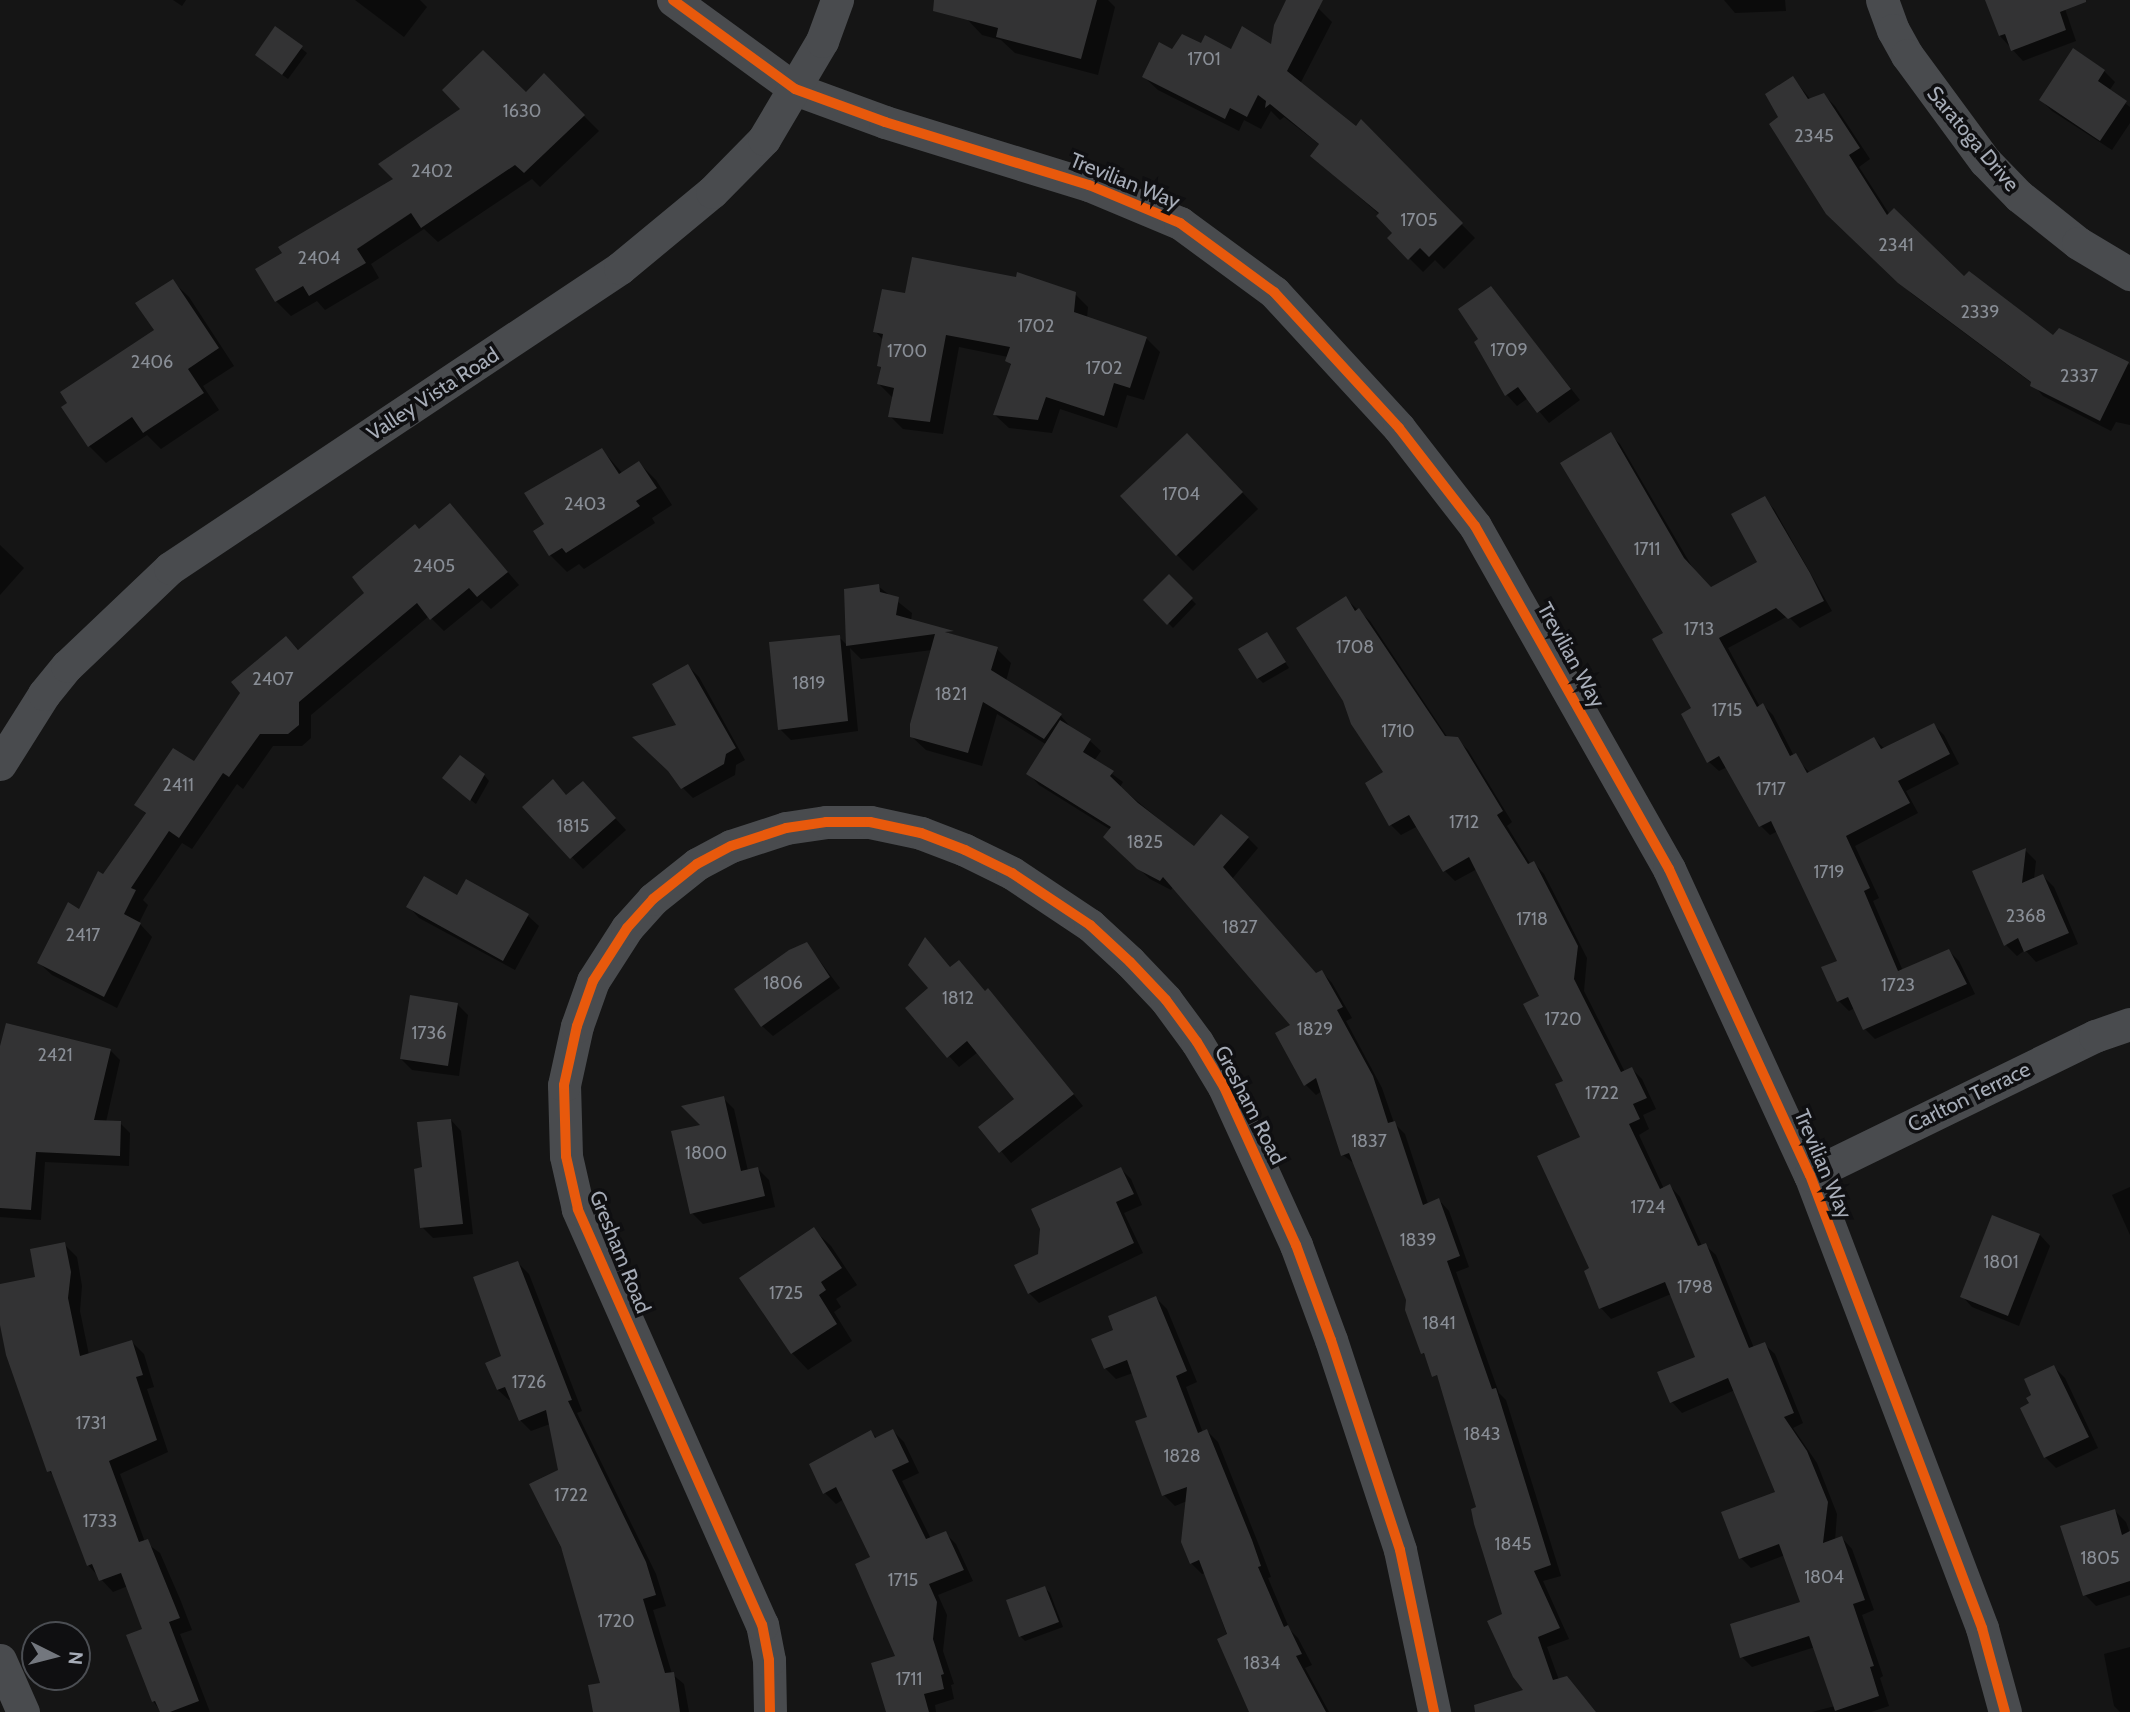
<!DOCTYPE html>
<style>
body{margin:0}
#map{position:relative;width:2130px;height:1712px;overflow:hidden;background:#151515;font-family:Cabin,sans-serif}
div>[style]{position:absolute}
.shadow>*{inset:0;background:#0007}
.building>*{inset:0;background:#333334}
.street>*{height:33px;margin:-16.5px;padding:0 16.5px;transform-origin:16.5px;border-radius:16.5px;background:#494b4e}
.cycleway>*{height:10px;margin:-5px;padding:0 5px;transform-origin:5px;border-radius:5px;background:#e8590c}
span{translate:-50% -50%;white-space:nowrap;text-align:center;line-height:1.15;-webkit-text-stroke:7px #0f0f11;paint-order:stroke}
.number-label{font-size:18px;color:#898e96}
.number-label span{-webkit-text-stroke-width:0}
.street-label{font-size:21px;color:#a6acb7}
.north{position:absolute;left:21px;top:1621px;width:70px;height:70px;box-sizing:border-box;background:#0f0f11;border:2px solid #4b4e53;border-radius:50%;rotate:96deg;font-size:19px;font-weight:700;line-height:28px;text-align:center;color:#a6acb7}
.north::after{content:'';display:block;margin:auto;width:24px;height:32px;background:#73777e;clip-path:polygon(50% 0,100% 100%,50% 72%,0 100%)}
</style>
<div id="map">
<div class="shadow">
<div style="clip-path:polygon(173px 0,186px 0,182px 6px)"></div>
<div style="clip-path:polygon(355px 0,420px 0,427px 7px,404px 37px)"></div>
<div style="clip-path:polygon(970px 0,1108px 0,1115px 7px,1098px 75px,1015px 53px,1001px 40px,982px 35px,966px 18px)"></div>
<div style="clip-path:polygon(1288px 0,1303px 0,1318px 8px,1332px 22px,1300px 84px,1357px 128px,1361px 122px,1475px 238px,1444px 269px,1435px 260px,1423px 272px,1389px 238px,1394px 233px,1380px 215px,1312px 156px,1320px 145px,1284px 117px,1280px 120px,1271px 111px,1261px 129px,1244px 120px,1239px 131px,1158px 90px,1144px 77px,1173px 51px,1202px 45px,1232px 51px,1273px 47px)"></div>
<div style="clip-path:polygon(1724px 0,1785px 0,1786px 11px,1735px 13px)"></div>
<div style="clip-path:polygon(1987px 0,2062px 0,2076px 41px,2023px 61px,2000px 36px)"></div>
<div style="clip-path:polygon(276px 28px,307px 53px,288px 79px,262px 60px)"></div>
<div style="clip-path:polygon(2104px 71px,2115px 82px,2109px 91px,2130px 107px,2130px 123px,2112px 150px,2052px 111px,2041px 100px)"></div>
<div style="clip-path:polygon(544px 76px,599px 131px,540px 187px,532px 179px,438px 242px,424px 229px,371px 264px,379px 278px,325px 310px,317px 301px,291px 316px,276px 301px,396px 179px,526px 95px)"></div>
<div style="clip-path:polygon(1793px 78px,1811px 100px,1824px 95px,1835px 106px,1870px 159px,1859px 167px,1890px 215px,1964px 278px,2054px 338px,2059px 330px,2130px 365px,2130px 425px,2116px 422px,2111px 431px,2043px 396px,2033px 384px,1912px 294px,1828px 212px,1780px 118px)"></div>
<div style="clip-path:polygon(172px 281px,189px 297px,234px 366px,203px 386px,219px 410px,161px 449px,147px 435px,106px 463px,89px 446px,64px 407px,156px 330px)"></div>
<div style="clip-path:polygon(1491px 288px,1580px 400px,1549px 423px,1528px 398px,1517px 406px,1507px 395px,1476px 343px,1481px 339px)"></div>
<div style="clip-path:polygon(1075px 294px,1088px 307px,1087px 318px,1146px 338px,1160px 352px,1144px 400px,1127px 395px,1117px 428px,1060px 409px,1052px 433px,1009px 428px,995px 415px,1012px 366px,1007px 361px,1008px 357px,959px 347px,943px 434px,903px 429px,890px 416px,893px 398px,879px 384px,883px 340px,875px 331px,907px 295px)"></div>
<div style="clip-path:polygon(1610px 435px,1620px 444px,1694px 570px,1711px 589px,1759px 563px,1765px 499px,1774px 509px,1832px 611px,1800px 628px,1788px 616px,1728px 648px,1760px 707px,1763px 705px,1773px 715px,1794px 756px,1810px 773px,1874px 739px,1885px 749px,1934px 725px,1944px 735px,1959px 764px,1906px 791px,1918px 813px,1855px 846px,1879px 898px,1873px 901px,1903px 971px,1949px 951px,1959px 961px,1975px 994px,1875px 1039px,1865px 1029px,1855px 1008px,1849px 1011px,1839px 1001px,1824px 968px,1839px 961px,1778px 831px,1770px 835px,1760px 825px,1727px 767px,1719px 771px,1709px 762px,1693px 709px,1665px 633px)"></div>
<div style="clip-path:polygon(602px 450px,623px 474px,639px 463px,656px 480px,672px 505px,652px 518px,655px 523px,584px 569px,579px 564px,567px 572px,550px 555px,535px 532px,546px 525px)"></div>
<div style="clip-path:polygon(1204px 452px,1258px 509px,1193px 571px,1177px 555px)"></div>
<div style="clip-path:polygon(450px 505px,519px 585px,491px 609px,482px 600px,444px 631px,429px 616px,311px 715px,311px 738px,302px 746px,273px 746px,243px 789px,237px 784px,192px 849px,182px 843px,143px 900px,148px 905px,139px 923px,152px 937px,117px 1008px,52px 975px,39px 963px,80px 911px,147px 815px,137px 805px,194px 764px,286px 638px,300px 651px,367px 593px,419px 531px)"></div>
<div style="clip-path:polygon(0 545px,24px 568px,0 595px)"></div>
<div style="clip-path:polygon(1169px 577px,1196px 604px,1173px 628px,1146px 600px)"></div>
<div style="clip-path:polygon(878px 586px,912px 613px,911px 621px,997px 649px,1011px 663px,1006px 681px,1061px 716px,1074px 731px,1090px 741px,1101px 751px,1094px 761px,1123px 782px,1120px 787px,1194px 848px,1248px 838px,1258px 848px,1232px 879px,1316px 975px,1322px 972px,1332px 983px,1352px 1018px,1346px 1021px,1382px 1088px,1394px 1123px,1405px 1134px,1428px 1204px,1439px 1200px,1449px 1211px,1469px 1267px,1456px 1272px,1499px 1393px,1506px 1400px,1561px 1576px,1543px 1581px,1569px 1639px,1547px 1647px,1559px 1680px,1567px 1678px,1596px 1712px,1542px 1712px,1504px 1615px,1479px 1508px,1442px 1384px,1423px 1353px,1408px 1300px,1356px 1165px,1343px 1155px,1322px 1091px,1316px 1095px,1305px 1084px,1293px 1025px,1173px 887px,1171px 890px,1150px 879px,1115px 847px,1111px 830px,1039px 785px,1029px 774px,1047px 745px,997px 714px,982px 766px,926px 750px,911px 736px,932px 650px,861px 659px,850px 648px,858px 731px,791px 740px,780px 729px,839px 637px,847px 645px)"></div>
<div style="clip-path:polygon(1345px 598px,1370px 621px,1448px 738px,1457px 739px,1468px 750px,1512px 822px,1507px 826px,1531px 865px,1534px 863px,1544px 874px,1587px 958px,1584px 991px,1625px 1072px,1632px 1069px,1642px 1079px,1656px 1109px,1643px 1115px,1649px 1129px,1639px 1135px,1664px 1189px,1670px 1186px,1680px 1197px,1702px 1246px,1705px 1245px,1716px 1255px,1754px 1348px,1764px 1344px,1775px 1354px,1803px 1423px,1793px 1428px,1817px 1463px,1837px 1514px,1835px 1541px,1842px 1538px,1852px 1549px,1874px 1610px,1862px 1615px,1883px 1676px,1880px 1678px,1889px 1706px,1871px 1712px,1812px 1712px,1835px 1706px,1815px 1647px,1752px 1667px,1742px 1657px,1802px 1603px,1785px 1555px,1751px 1568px,1741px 1558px,1777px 1493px,1735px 1390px,1682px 1413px,1672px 1402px,1659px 1373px,1697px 1358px,1671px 1294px,1611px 1319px,1601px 1308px,1586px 1272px,1592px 1269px,1582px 1138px,1541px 997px,1477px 869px,1455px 881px,1445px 871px,1418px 826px,1401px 835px,1391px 825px,1386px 772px)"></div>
<div style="clip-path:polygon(1267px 634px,1289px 668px,1263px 683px,1258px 678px)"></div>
<div style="clip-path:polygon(688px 666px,699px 677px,745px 760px,736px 765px,735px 775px,693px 798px,682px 787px,678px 726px)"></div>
<div style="clip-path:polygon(484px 775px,489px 781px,476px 804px,449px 783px)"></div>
<div style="clip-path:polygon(593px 794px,626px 830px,583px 869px,525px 807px,567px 796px)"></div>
<div style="clip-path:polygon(2025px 850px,2036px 861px,2034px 879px,2043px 876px,2054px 887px,2078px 944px,2036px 962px,2025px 950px,2017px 956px,2006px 945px,1974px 872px)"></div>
<div style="clip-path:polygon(458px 897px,528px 916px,539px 926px,515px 970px,419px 918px,409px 907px)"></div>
<div style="clip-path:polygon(926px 940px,951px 969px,986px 993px,988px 991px,999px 1002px,1083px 1106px,1011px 1163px,981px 1127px,1016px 1099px,978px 1052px,959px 1067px,949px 1056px,931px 988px)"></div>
<div style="clip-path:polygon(807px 944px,840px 988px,773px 1036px,762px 1026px)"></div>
<div style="clip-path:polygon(457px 1004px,468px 1015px,459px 1076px,412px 1070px,401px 1059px)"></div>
<div style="clip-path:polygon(110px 1050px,120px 1060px,106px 1122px,120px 1123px,130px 1133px,129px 1166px,45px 1162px,41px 1220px,0 1217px,0 1054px)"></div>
<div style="clip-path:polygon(723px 1098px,734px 1109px,748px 1171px,758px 1169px,769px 1180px,775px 1207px,703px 1224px,692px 1213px,703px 1126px)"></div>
<div style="clip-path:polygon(451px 1120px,461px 1131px,473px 1234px,433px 1238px,422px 1227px,424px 1169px)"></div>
<div style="clip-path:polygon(1121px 1169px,1131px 1179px,1142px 1205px,1124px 1213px,1143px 1253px,1039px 1303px,1029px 1293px,1039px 1256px,1042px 1229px)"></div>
<div style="clip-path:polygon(2130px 1187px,2130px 1235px,2112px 1195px)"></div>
<div style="clip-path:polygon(1993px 1217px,2040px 1235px,2050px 1246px,2019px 1326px,1972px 1307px,1962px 1296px)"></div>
<div style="clip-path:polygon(814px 1230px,831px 1246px,857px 1285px,836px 1299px,841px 1307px,834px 1312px,852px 1341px,808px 1370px,792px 1353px)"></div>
<div style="clip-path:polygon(64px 1244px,77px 1257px,82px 1286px,80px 1311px,89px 1355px,132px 1342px,144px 1354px,154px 1387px,147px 1389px,168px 1452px,120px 1474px,145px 1542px,160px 1553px,180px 1599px,192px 1630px,180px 1634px,210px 1712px,161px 1712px,153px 1701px,145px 1630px,128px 1586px,113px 1592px,88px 1565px,56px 1478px,49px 1471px,0 1318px,0 1286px,37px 1279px)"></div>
<div style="clip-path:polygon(518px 1263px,529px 1274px,582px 1411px,577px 1413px,656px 1574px,666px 1606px,653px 1610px,672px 1674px,684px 1684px,689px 1712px,594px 1712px,603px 1684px,564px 1554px,531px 1485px,560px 1471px,550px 1424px,531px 1431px,520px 1420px,512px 1399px,509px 1400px,498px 1390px,488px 1364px,503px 1357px)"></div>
<div style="clip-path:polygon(1156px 1298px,1167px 1309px,1197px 1382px,1186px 1387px,1203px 1433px,1207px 1431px,1218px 1442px,1262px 1553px,1271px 1577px,1268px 1578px,1290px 1630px,1298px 1638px,1312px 1665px,1305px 1668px,1329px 1712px,1254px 1712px,1205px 1573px,1202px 1574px,1191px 1563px,1187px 1501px,1175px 1506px,1164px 1495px,1149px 1418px,1133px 1373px,1116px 1379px,1105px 1368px,1116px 1331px)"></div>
<div style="clip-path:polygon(2054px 1367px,2065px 1378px,2098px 1448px,2056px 1468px,2045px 1457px,2032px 1404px)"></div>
<div style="clip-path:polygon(893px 1431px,904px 1442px,919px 1473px,902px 1481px,931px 1539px,945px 1533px,956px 1544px,973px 1581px,938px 1595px,947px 1615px,943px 1651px,954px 1684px,951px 1685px,954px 1699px,935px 1705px,936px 1712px,888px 1712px,897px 1657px,873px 1558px,844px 1499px,836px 1504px,825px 1493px,871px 1432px,877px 1438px)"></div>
<div style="clip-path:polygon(2115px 1511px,2126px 1522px,2130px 1533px,2130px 1595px,2096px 1606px,2085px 1595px)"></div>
<div style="clip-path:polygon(1045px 1588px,1050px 1593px,1063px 1627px,1025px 1641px,1020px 1636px)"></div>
<div style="clip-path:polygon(2130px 1647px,2130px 1712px,2120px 1712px,2114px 1706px,2104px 1654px)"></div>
</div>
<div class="building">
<div style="clip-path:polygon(934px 0,1097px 0,1081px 59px,996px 37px,998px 28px,933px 11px)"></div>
<div style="clip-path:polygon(1286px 0,1323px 0,1287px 71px,1356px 126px,1361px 119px,1463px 223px,1429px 257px,1420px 248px,1408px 260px,1387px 238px,1392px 233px,1376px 216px,1379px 213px,1310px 156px,1319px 144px,1270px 104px,1265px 108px,1266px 101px,1258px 95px,1247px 117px,1230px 108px,1225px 119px,1142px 77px,1159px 42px,1172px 49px,1182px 34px,1201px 43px,1205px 35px,1231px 49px,1242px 26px,1271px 44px,1274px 25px)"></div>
<div style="clip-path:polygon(1985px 0,2086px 0,2086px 2px,2060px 12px,2066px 30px,2011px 51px,2005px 34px,1999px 36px)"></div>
<div style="clip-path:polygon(275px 26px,303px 46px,282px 75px,255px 55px)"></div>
<div style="clip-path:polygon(2073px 48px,2105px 70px,2098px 81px,2127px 101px,2100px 141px,2039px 100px)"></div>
<div style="clip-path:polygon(483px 50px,526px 92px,544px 73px,585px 115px,524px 173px,515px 165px,421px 228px,411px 213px,357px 249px,366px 263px,309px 296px,303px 286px,275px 302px,255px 269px,282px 253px,278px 247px,393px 179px,378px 164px,460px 109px,442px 90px)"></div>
<div style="clip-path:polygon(1793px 76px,1808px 99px,1824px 93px,1860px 148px,1849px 155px,1887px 215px,1894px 208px,1964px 276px,1969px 271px,2053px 335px,2059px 328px,2129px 362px,2100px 421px,2030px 386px,2031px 382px,1898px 283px,1826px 214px,1769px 124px,1778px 117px,1765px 94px)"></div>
<div style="clip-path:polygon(912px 257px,1016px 277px,1017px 272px,1076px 292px,1074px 312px,1147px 337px,1130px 388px,1114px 383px,1104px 416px,1046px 397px,1038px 420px,993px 415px,1011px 364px,1005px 361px,1010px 347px,946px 335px,930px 422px,888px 417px,894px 388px,877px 384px,881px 367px,877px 366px,883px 334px,873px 332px,882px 289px,905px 293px)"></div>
<div style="clip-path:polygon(173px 279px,219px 348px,188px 369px,204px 393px,143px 433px,132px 417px,88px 447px,61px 407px,67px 403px,60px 392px,154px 330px,135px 303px)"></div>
<div style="clip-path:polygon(1491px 286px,1571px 389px,1537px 413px,1518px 387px,1505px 396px,1474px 342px,1478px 339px,1458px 309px)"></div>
<div style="clip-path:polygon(1611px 432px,1684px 558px,1711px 587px,1757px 562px,1731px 514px,1765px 496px,1810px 573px,1824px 601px,1788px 619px,1776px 608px,1719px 638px,1757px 707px,1763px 703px,1790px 756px,1796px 753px,1807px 773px,1874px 737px,1881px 749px,1934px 723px,1950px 754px,1898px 781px,1910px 803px,1846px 836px,1870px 888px,1864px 891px,1898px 971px,1949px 949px,1967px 984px,1863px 1030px,1848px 997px,1837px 1002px,1821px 967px,1837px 961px,1771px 821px,1759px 827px,1719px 756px,1707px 763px,1681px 714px,1691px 708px,1652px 639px,1663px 633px,1560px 463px)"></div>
<div style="clip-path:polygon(1187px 433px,1243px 492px,1176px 556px,1120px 496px)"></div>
<div style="clip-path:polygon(602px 448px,619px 474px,639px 461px,657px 488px,636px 501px,640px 506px,566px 553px,562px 548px,549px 556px,533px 531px,544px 524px,524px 493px)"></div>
<div style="clip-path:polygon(450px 503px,508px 572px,477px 597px,469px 588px,430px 620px,417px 603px,299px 702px,299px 725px,288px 734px,260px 734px,229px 777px,223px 773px,179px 838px,169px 831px,131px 888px,136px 890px,124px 914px,141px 923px,104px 997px,37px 963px,68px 902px,79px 909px,98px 871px,103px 874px,146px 813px,134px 805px,173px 748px,194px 761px,240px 693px,231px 682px,286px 636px,298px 650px,364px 593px,352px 577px,415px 524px,419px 529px)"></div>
<div style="clip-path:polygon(1169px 574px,1193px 598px,1167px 625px,1143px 600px)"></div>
<div style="clip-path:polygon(879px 584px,880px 592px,899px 597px,896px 615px,954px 631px,945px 632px,998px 647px,991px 670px,1062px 714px,1044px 739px,983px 702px,968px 753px,910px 737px,910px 724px,935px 634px,846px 646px,844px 589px)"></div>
<div style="clip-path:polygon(1346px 596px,1355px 611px,1359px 608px,1445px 736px,1458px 737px,1503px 811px,1497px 815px,1528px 864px,1534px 861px,1578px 946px,1574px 979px,1621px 1072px,1632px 1067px,1647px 1098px,1633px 1104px,1640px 1119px,1629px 1124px,1660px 1189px,1670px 1184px,1698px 1246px,1706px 1243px,1749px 1348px,1765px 1342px,1794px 1413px,1784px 1417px,1807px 1451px,1828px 1502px,1823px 1543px,1842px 1536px,1865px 1600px,1853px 1604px,1874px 1666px,1870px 1667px,1879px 1696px,1835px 1711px,1809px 1636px,1740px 1658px,1730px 1624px,1800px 1602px,1779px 1544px,1739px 1559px,1721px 1512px,1775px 1492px,1728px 1378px,1670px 1403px,1657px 1372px,1695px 1357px,1665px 1282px,1599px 1309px,1584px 1271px,1589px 1268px,1537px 1156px,1580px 1137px,1555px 1084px,1563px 1081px,1523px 1004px,1539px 996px,1469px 857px,1443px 872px,1409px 815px,1389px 826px,1365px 783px,1383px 772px,1351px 724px,1343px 701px,1296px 628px)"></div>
<div style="clip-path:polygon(1267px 632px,1286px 662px,1257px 679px,1238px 649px)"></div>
<div style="clip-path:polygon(840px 635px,848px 721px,778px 730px,769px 642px)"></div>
<div style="clip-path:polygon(688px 664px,736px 748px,726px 754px,724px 764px,681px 789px,668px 771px,632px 737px,676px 725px,652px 684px)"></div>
<div style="clip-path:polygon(1060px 720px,1091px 739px,1083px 752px,1114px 771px,1110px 776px,1138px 803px,1194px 846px,1221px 814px,1249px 837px,1223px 867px,1316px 973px,1322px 970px,1343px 1007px,1337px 1010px,1373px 1076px,1388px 1123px,1395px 1121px,1423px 1205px,1439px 1198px,1460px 1256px,1447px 1261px,1492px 1389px,1496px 1388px,1551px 1565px,1534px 1571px,1560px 1628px,1538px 1637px,1553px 1680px,1567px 1676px,1596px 1712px,1475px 1712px,1474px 1705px,1523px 1690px,1513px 1677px,1487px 1621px,1502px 1614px,1474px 1524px,1471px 1509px,1476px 1507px,1437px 1375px,1432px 1377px,1424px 1353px,1421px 1354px,1405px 1310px,1406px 1300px,1349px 1153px,1341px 1156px,1316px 1078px,1304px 1086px,1275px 1033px,1290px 1025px,1163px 877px,1160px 881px,1137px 869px,1103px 837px,1111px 827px,1026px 774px)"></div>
<div style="clip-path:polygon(460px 755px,485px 774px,470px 801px,442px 778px)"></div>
<div style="clip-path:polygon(553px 779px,566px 795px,583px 781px,616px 818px,570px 859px,522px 807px)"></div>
<div style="clip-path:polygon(2026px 848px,2022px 883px,2043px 874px,2069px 933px,2024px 952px,2018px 938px,2004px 946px,1972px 871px)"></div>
<div style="clip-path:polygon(424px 876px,457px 895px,466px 879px,529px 914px,503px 961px,406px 907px)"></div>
<div style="clip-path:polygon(925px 937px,950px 967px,959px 960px,985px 991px,988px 988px,1074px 1094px,999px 1153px,978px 1127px,1014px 1099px,967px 1041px,947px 1058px,905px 1008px,928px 988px,908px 965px)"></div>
<div style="clip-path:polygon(807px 942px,830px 977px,761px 1027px,734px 989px,789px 950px)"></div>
<div style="clip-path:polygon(410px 995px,458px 1003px,448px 1066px,400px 1059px)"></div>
<div style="clip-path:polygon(6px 1023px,111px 1049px,94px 1120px,121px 1121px,120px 1156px,36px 1152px,31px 1210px,0 1208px,0 1046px)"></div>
<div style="clip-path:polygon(724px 1096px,741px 1171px,758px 1167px,765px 1196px,690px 1214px,671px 1131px,700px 1125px,681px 1106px)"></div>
<div style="clip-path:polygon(451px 1119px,463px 1224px,420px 1228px,414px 1169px,422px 1167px,417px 1122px)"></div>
<div style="clip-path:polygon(1121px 1167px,1134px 1194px,1116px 1202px,1134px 1243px,1028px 1294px,1014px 1265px,1038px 1254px,1040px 1229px,1031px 1209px)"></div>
<div style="clip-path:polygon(1992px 1215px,2040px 1234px,2008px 1316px,1960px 1297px)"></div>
<div style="clip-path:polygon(814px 1227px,842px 1268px,821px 1282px,826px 1290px,819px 1295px,837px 1324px,791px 1354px,739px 1278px)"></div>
<div style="clip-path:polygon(65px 1242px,71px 1272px,68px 1298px,80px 1356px,132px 1340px,143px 1375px,136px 1377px,157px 1440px,109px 1461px,139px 1542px,148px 1539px,180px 1618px,169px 1622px,199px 1701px,170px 1712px,160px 1712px,155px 1701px,152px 1702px,126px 1635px,142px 1629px,121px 1573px,99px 1581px,92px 1564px,87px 1566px,51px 1471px,47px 1472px,6px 1355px,0 1325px,0 1284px,35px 1277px,30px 1249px)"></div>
<div style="clip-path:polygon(518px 1261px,572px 1400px,568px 1401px,646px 1562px,656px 1595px,643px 1599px,665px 1673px,674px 1672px,680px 1712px,593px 1712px,588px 1685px,600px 1683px,561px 1547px,529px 1484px,558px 1470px,546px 1410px,519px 1421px,505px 1387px,497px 1390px,485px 1363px,501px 1356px,473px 1277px)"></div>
<div style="clip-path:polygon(1156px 1296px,1187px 1371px,1176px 1376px,1198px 1433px,1207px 1429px,1252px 1540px,1261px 1566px,1258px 1567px,1284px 1627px,1288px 1625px,1302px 1654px,1296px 1656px,1326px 1712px,1249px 1712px,1217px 1639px,1227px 1634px,1199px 1560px,1190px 1564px,1181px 1542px,1187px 1487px,1162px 1496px,1135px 1421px,1147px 1417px,1127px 1360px,1104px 1369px,1091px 1339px,1113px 1330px,1108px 1316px)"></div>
<div style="clip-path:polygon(2054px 1365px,2089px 1437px,2044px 1458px,2020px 1408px,2029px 1403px,2026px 1398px,2031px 1395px,2024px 1379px)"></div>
<div style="clip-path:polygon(893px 1429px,909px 1462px,892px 1470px,926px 1539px,946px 1531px,964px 1570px,929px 1584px,937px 1602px,933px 1639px,944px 1674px,941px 1675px,944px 1689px,924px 1694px,929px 1712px,886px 1712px,871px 1663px,895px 1656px,855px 1564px,870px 1557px,836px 1487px,823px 1494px,809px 1464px,871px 1430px,875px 1438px)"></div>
<div style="clip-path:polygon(2115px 1509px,2122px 1535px,2130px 1531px,2130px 1581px,2083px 1596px,2060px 1526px)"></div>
<div style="clip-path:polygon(1045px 1586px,1059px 1622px,1019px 1637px,1006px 1600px)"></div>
</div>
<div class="street">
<div style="left:673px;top:0;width:151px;rotate:36.1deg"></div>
<div style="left:795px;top:89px;width:96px;rotate:20.1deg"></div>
<div style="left:885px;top:122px;width:214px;rotate:17.2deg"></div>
<div style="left:1089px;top:185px;width:99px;rotate:22.7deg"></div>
<div style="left:1180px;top:223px;width:117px;rotate:36.3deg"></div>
<div style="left:1274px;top:292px;width:185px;rotate:47.4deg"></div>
<div style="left:1399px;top:428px;width:124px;rotate:52.2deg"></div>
<div style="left:1475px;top:526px;width:394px;rotate:60.5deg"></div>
<div style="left:1669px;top:869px;width:337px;rotate:65.3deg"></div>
<div style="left:1810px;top:1175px;width:485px;rotate:69.2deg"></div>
<div style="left:1982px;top:1628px;width:87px;rotate:74.7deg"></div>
<div style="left:1882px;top:0;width:32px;rotate:70deg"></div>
<div style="left:1893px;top:30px;width:29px;rotate:61deg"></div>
<div style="left:1907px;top:55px;width:132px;rotate:53.7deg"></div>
<div style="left:1985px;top:161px;width:49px;rotate:45.8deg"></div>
<div style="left:2019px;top:196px;width:75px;rotate:38.5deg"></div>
<div style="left:2078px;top:243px;width:61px;rotate:30.8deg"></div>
<div style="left:0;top:764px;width:83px;rotate:-57.8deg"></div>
<div style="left:44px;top:694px;width:36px;rotate:-51deg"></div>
<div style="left:67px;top:666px;width:142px;rotate:-43.6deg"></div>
<div style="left:170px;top:568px;width:541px;rotate:-33.69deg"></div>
<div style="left:620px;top:268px;width:119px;rotate:-39.6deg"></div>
<div style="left:712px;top:192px;width:74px;rotate:-45.5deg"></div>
<div style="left:764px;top:139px;width:114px;rotate:-59.4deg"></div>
<div style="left:822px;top:41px;width:44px;rotate:-69.9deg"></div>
<div style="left:1810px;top:1175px;width:317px;rotate:-26deg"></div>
<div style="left:2095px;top:1036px;width:37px;rotate:-19deg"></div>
<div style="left:0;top:1660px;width:57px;rotate:66.1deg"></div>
<div style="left:770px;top:1712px;width:52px;rotate:-91.1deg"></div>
<div style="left:769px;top:1660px;width:36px;rotate:-101deg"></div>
<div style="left:762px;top:1625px;width:455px;rotate:-113.9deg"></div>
<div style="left:578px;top:1209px;width:54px;rotate:-102.8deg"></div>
<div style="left:566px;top:1156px;width:71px;rotate:-91.6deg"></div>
<div style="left:564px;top:1085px;width:60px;rotate:-77.6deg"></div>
<div style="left:577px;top:1026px;width:48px;rotate:-70.4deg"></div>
<div style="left:593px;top:981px;width:63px;rotate:-57.3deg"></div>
<div style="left:627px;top:928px;width:39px;rotate:-48deg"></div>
<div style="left:653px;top:899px;width:56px;rotate:-38.5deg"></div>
<div style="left:697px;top:864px;width:38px;rotate:-28deg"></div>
<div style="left:731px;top:846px;width:58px;rotate:-18.1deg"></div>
<div style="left:786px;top:828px;width:40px;rotate:-8.5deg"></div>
<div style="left:826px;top:822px;width:44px"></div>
<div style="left:870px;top:822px;width:52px;rotate:12.2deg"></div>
<div style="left:921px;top:833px;width:47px;rotate:21.1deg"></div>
<div style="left:965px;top:850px;width:52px;rotate:26.1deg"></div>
<div style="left:1012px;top:873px;width:94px;rotate:33.7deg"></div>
<div style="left:1090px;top:925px;width:54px;rotate:42.8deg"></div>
<div style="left:1130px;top:962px;width:52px;rotate:46.5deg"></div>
<div style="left:1166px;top:1000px;width:52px;rotate:53.6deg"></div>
<div style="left:1197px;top:1042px;width:52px;rotate:59deg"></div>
<div style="left:1224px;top:1087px;width:174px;rotate:65.5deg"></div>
<div style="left:1296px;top:1245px;width:101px;rotate:69.8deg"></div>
<div style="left:1331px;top:1340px;width:221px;rotate:71.8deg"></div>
<div style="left:1400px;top:1550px;width:166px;rotate:78.1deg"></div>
</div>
<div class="cycleway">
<div style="left:673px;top:0;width:151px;rotate:36.1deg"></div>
<div style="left:795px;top:89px;width:96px;rotate:20.1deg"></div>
<div style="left:885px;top:122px;width:214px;rotate:17.2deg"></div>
<div style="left:1089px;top:185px;width:99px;rotate:22.7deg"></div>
<div style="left:1180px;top:223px;width:117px;rotate:36.3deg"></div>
<div style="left:1274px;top:292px;width:185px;rotate:47.4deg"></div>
<div style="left:1399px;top:428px;width:124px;rotate:52.2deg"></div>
<div style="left:1475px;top:526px;width:394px;rotate:60.5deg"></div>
<div style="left:1669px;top:869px;width:337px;rotate:65.3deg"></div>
<div style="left:1810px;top:1175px;width:485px;rotate:69.2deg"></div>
<div style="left:1982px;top:1628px;width:87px;rotate:74.7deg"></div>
<div style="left:770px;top:1712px;width:52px;rotate:-91.1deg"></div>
<div style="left:769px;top:1660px;width:36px;rotate:-101deg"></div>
<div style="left:762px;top:1625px;width:455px;rotate:-113.9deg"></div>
<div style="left:578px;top:1209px;width:54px;rotate:-102.8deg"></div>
<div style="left:566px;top:1156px;width:71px;rotate:-91.6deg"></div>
<div style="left:564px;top:1085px;width:60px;rotate:-77.6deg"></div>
<div style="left:577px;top:1026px;width:48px;rotate:-70.4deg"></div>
<div style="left:593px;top:981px;width:63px;rotate:-57.3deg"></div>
<div style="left:627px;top:928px;width:39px;rotate:-48deg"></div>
<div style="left:653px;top:899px;width:56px;rotate:-38.5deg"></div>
<div style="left:697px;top:864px;width:38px;rotate:-28deg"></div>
<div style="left:731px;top:846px;width:58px;rotate:-18.1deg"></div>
<div style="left:786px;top:828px;width:40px;rotate:-8.5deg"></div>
<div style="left:826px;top:822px;width:44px"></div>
<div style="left:870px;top:822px;width:52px;rotate:12.2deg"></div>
<div style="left:921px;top:833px;width:47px;rotate:21.1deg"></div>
<div style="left:965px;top:850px;width:52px;rotate:26.1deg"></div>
<div style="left:1012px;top:873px;width:94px;rotate:33.7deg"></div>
<div style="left:1090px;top:925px;width:54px;rotate:42.8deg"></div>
<div style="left:1130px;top:962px;width:52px;rotate:46.5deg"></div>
<div style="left:1166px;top:1000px;width:52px;rotate:53.6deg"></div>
<div style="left:1197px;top:1042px;width:52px;rotate:59deg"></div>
<div style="left:1224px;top:1087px;width:174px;rotate:65.5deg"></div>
<div style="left:1296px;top:1245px;width:101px;rotate:69.8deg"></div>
<div style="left:1331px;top:1340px;width:221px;rotate:71.8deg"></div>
<div style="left:1400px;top:1550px;width:166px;rotate:78.1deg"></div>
</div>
<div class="number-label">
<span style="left:1204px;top:59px">1701</span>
<span style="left:522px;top:111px">1630</span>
<span style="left:1814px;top:136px">2345</span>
<span style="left:432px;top:171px">2402</span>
<span style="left:1419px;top:220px">1705</span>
<span style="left:1896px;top:245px">2341</span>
<span style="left:319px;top:258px">2404</span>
<span style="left:1980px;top:312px">2339</span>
<span style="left:1036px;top:326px">1702</span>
<span style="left:1509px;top:350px">1709</span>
<span style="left:907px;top:351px">1700</span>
<span style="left:152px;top:362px">2406</span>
<span style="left:1104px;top:368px">1702</span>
<span style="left:2079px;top:376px">2337</span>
<span style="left:1181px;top:494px">1704</span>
<span style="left:585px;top:504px">2403</span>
<span style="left:1647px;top:549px">1711</span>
<span style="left:434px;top:566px">2405</span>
<span style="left:1699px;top:629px">1713</span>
<span style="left:1355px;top:647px">1708</span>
<span style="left:273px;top:679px">2407</span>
<span style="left:809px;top:683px">1819</span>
<span style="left:951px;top:694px">1821</span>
<span style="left:1727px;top:710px">1715</span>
<span style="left:1398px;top:731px">1710</span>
<span style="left:178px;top:785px">2411</span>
<span style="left:1771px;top:789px">1717</span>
<span style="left:1464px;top:822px">1712</span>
<span style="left:573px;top:826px">1815</span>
<span style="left:1145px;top:842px">1825</span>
<span style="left:1829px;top:872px">1719</span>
<span style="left:2026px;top:916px">2368</span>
<span style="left:1532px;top:919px">1718</span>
<span style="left:1240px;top:927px">1827</span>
<span style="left:83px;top:935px">2417</span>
<span style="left:783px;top:983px">1806</span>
<span style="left:1898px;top:985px">1723</span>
<span style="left:958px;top:998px">1812</span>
<span style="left:1563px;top:1019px">1720</span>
<span style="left:1315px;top:1029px">1829</span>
<span style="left:429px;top:1033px">1736</span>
<span style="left:55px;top:1055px">2421</span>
<span style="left:1602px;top:1093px">1722</span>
<span style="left:1369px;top:1141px">1837</span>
<span style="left:706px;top:1153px">1800</span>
<span style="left:1648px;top:1207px">1724</span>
<span style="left:1418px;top:1240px">1839</span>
<span style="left:2001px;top:1262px">1801</span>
<span style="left:1695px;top:1287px">1798</span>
<span style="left:786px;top:1293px">1725</span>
<span style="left:1439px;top:1323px">1841</span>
<span style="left:529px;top:1382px">1726</span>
<span style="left:91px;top:1423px">1731</span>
<span style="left:1482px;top:1434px">1843</span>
<span style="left:1182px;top:1456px">1828</span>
<span style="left:571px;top:1495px">1722</span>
<span style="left:100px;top:1521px">1733</span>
<span style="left:1513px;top:1544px">1845</span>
<span style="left:2100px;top:1558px">1805</span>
<span style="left:1824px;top:1577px">1804</span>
<span style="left:903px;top:1580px">1715</span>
<span style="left:616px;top:1621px">1720</span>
<span style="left:1262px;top:1663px">1834</span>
<span style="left:909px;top:1679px">1711</span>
</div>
<div class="street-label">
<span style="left:1973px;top:139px;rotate:50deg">Saratoga Drive</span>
<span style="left:1125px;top:181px;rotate:22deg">Trevilian Way</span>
<span style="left:433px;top:394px;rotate:-33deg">Valley Vista Road</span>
<span style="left:1571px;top:655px;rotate:61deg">Trevilian Way</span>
<span style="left:1969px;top:1097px;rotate:-26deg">Carlton Terrace</span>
<span style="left:1250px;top:1105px;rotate:63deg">Gresham Road</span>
<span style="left:1823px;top:1164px;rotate:67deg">Trevilian Way</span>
<span style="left:620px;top:1252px;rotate:68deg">Gresham Road</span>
</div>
<div class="north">N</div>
</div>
